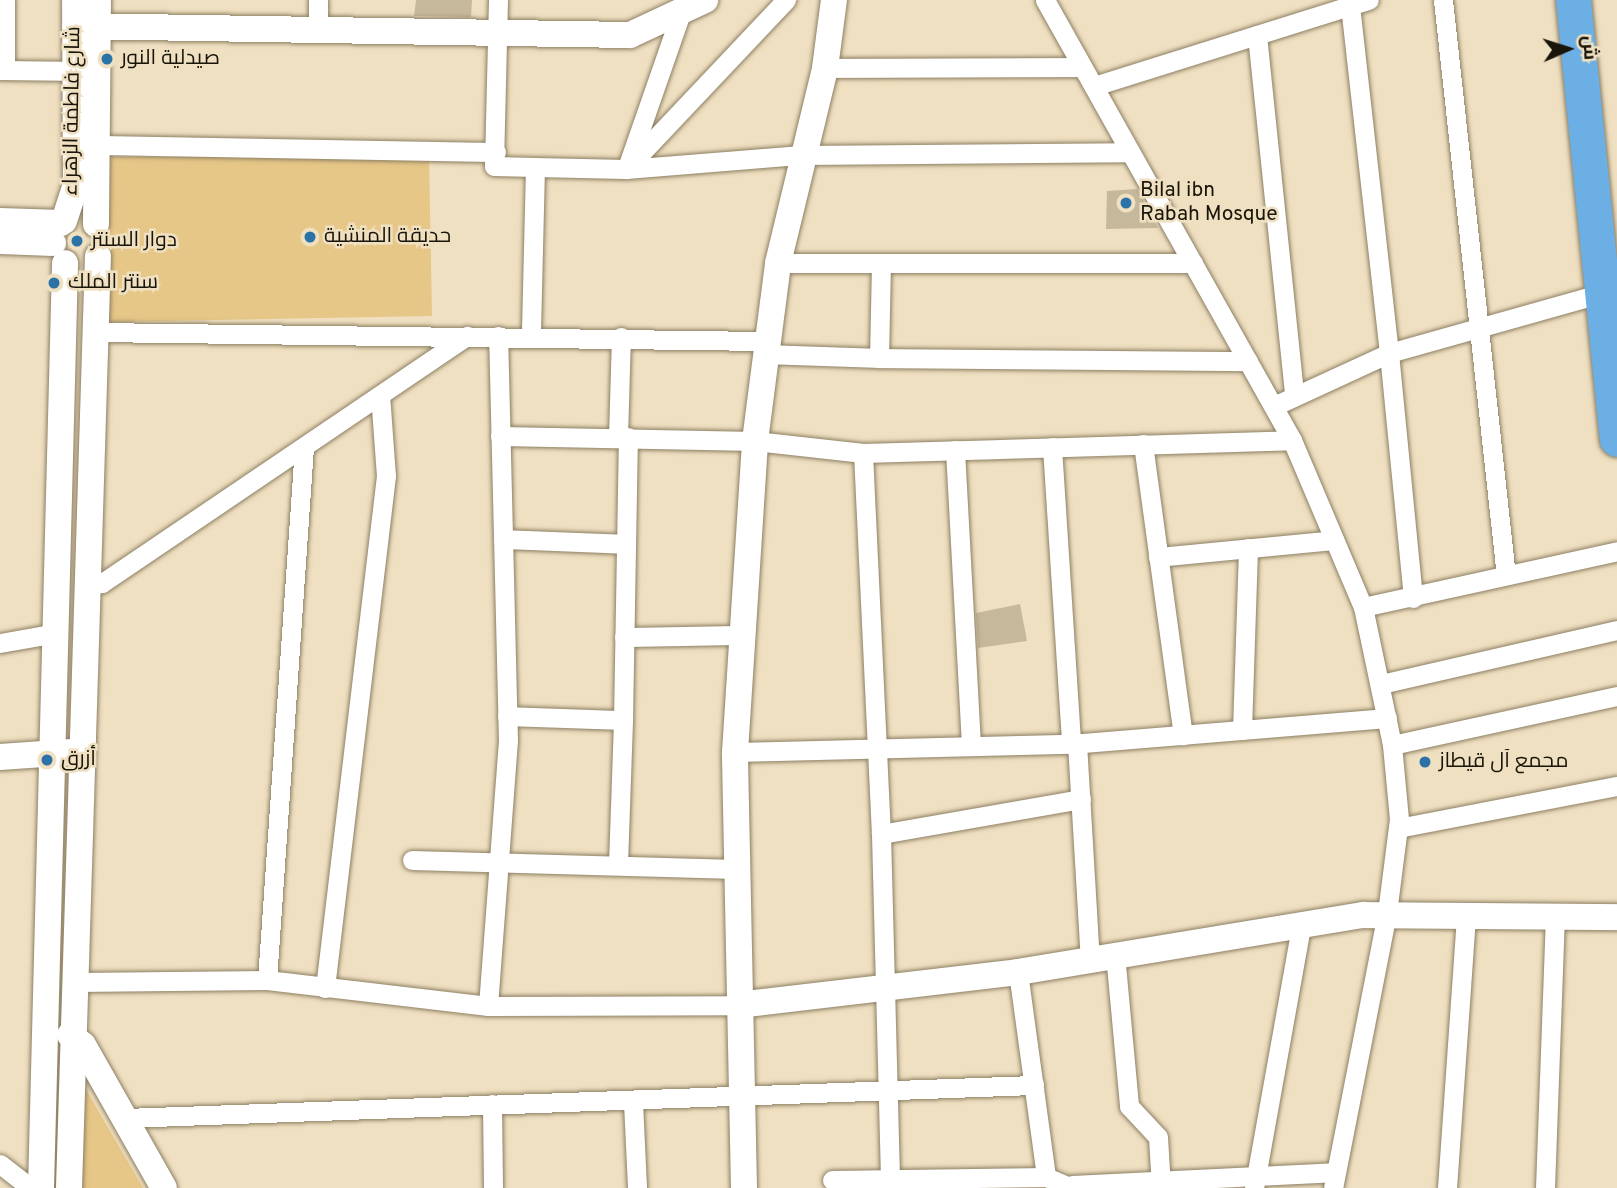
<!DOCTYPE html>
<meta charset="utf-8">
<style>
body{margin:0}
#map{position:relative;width:1617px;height:1188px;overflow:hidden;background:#efe0c1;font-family:Overpass,Cairo,sans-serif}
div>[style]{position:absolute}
.green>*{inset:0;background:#e6c787}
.building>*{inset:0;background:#c6b89a}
.roads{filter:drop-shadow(0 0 2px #8d7f63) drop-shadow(0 0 2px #8d7f63)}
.street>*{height:19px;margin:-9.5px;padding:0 9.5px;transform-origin:9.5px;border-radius:9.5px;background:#fff}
.secondary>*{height:26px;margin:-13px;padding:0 13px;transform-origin:13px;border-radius:13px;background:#fff}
.highway>*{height:35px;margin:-17.5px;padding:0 17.5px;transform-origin:17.5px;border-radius:17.5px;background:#6cafe5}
.dots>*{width:19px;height:19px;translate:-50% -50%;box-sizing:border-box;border:4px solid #efe0c1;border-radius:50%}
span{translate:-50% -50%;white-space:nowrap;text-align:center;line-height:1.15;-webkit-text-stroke:5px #efe0c1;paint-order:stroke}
.poi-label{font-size:21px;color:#1a150a}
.left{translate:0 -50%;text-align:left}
.street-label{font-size:21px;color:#1a150a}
.north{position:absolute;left:1533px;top:14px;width:70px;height:70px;-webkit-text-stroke:5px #efe0c1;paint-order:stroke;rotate:87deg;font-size:19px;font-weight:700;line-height:28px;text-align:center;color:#1a150a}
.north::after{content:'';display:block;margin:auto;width:24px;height:32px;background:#1a150a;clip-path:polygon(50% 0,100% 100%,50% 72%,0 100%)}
</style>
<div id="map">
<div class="green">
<div style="clip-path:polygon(109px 157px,429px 157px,432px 316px,108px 322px)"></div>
<div style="clip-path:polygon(77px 1074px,143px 1188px,77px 1188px)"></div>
</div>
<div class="building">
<div style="clip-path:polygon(416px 0,472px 0,471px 17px,414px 16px)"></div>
<div style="clip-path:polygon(1137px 189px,1158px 228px,1106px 229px,1107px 191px)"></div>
<div style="clip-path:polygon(1020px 604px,1027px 641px,978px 648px,976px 613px)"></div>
</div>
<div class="roads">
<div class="street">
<div style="left:318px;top:0;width:29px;rotate:90deg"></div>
<div style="left:498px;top:0;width:166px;rotate:91.4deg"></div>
<div style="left:494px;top:166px;width:41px;rotate:1.4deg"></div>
<div style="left:535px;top:167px;width:169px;rotate:91.4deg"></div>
<div style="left:1045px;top:0;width:505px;rotate:60.69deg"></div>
<div style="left:1292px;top:440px;width:181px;rotate:67deg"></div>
<div style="left:1363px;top:607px;width:141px;rotate:78.1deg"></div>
<div style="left:1392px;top:745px;width:74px;rotate:84.6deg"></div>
<div style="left:1399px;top:819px;width:95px;rotate:97.3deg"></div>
<div style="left:1387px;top:913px;width:280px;rotate:101.1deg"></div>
<div style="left:1443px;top:0;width:579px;rotate:83.76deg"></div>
<div style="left:1257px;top:35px;width:363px;rotate:84.1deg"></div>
<div style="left:825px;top:68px;width:257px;rotate:-0.2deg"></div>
<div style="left:0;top:70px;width:86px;rotate:0.7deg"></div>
<div style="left:5px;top:70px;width:70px;rotate:-90deg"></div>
<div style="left:1094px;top:86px;width:288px;rotate:-17.4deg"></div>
<div style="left:97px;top:145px;width:399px;rotate:1deg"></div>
<div style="left:629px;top:162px;width:158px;rotate:-70.8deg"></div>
<div style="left:535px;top:167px;width:91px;rotate:1.3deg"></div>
<div style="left:626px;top:169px;width:176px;rotate:-4.6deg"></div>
<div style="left:801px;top:155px;width:328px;rotate:-0.5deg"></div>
<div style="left:626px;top:169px;width:233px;rotate:-46.6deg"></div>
<div style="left:778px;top:263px;width:415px"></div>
<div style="left:881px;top:263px;width:95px;rotate:91.2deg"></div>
<div style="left:879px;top:358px;width:369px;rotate:0.5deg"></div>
<div style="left:95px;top:332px;width:673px;rotate:0.77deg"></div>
<div style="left:766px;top:354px;width:113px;rotate:2deg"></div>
<div style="left:1274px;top:406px;width:127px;rotate:-24.7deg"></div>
<div style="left:1389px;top:353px;width:349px;rotate:-96.4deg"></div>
<div style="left:500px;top:436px;width:255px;rotate:1.1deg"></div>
<div style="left:755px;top:441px;width:109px;rotate:6.3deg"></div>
<div style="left:863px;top:453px;width:429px;rotate:-1.7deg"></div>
<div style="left:618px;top:437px;width:100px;rotate:-88.3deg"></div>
<div style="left:1143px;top:444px;width:294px;rotate:82.2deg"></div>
<div style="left:1052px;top:447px;width:298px;rotate:86.3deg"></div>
<div style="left:955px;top:450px;width:296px;rotate:86.9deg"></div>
<div style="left:863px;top:453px;width:381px;rotate:87.3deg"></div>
<div style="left:881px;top:834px;width:354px;rotate:88.5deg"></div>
<div style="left:503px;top:539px;width:123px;rotate:2.3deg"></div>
<div style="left:1158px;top:557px;width:177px;rotate:-5.5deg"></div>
<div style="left:86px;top:585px;width:16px;rotate:-7deg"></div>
<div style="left:102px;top:583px;width:441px;rotate:-34.1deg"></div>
<div style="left:1413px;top:598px;width:246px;rotate:-95.6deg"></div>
<div style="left:1389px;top:353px;width:221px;rotate:-15.7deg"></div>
<div style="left:1363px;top:607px;width:260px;rotate:-12.4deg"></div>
<div style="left:624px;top:637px;width:117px;rotate:-1deg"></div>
<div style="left:0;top:643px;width:58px;rotate:-10deg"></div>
<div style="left:1381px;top:684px;width:242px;rotate:-12.9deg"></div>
<div style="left:507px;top:716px;width:116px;rotate:2deg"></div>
<div style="left:623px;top:720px;width:283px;rotate:-89deg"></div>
<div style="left:1242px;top:730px;width:182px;rotate:-88.1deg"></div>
<div style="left:1077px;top:743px;width:216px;rotate:86.6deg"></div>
<div style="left:1392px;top:745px;width:230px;rotate:-12.3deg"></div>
<div style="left:735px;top:752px;width:336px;rotate:-1.4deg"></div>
<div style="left:1071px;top:744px;width:317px;rotate:-4.7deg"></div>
<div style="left:1398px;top:828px;width:223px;rotate:-10.9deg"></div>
<div style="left:881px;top:834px;width:203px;rotate:-9.9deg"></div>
<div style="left:412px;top:860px;width:324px;rotate:1.6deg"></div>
<div style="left:618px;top:864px;width:144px;rotate:-88deg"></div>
<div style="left:1115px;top:954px;width:153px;rotate:84.7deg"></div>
<div style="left:1129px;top:1106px;width:42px;rotate:46.9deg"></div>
<div style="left:1158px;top:1137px;width:51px;rotate:86.6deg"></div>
<div style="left:1018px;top:972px;width:207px;rotate:82.2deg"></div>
<div style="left:1046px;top:1177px;width:28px;rotate:23deg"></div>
<div style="left:267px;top:980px;width:534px;rotate:-86.03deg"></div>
<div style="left:76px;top:982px;width:191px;rotate:-0.6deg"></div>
<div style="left:267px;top:980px;width:223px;rotate:6.7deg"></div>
<div style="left:488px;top:1006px;width:250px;rotate:-0.2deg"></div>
<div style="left:325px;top:988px;width:516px;rotate:-83.21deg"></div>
<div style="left:386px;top:476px;width:81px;rotate:-94.2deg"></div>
<div style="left:488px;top:1006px;width:266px;rotate:-85.7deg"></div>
<div style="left:508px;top:741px;width:405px;rotate:-91.4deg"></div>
<div style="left:633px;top:1102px;width:86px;rotate:87.3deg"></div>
<div style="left:492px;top:1104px;width:84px;rotate:89.3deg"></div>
<div style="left:125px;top:1118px;width:910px;rotate:-2.08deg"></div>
<div style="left:0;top:1164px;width:39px;rotate:38deg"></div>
<div style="left:832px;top:1180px;width:214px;rotate:-0.8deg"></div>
<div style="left:1072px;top:1185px;width:263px;rotate:-2.8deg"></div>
<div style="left:1254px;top:1188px;width:270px;rotate:-79.8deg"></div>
<div style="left:1447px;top:1188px;width:273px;rotate:-86deg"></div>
<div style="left:1545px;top:1188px;width:272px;rotate:-87.9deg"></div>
</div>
<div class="secondary">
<div style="left:75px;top:26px;width:555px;rotate:0.93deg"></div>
<div style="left:630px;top:35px;width:83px;rotate:-25deg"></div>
<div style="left:0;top:221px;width:61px;rotate:1.9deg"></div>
<div style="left:64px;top:221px;width:39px;rotate:-72deg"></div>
<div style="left:76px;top:184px;width:184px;rotate:-90.3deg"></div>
<div style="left:96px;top:224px;width:224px;rotate:-89.5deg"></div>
<div style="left:0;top:241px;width:53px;rotate:2.2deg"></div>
<div style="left:0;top:757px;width:72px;rotate:-4deg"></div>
<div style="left:738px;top:1005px;width:282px;rotate:-6.7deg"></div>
<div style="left:1018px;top:972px;width:350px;rotate:-9.4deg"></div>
<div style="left:1363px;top:915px;width:254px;rotate:0.5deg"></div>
<div style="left:70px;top:1035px;width:16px;rotate:38deg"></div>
<div style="left:83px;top:1045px;width:164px;rotate:60.5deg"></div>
<div style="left:41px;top:1188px;width:925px;rotate:-88.51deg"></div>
<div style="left:69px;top:1188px;width:932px;rotate:-88.22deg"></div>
<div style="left:744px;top:1188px;width:436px;rotate:-91.2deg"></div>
<div style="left:735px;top:752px;width:312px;rotate:-86.3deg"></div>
<div style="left:755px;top:441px;width:179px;rotate:-82.6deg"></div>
<div style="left:778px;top:263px;width:201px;rotate:-76.4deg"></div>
<div style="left:825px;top:68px;width:69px;rotate:-82.5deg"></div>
</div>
<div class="highway">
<div style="left:1573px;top:0;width:441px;rotate:84.3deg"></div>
</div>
</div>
<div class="dots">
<div style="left:107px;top:59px;background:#2b73a7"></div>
<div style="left:1126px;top:203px;background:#2b73a7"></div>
<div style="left:310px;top:237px;background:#2b73a7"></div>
<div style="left:77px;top:241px;background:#2b73a7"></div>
<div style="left:54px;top:283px;background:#2b73a7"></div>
<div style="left:47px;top:760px;background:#2b73a7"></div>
<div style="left:1425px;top:762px;background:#2b73a7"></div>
</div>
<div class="poi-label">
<span class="left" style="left:121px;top:59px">صيدلية النور</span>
<span class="left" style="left:1140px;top:203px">Bilal ibn<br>Rabah Mosque</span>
<span class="left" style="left:324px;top:237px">حديقة المنشية</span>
<span class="left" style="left:91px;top:241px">دوار السنتر</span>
<span class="left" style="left:68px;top:283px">سنتر الملك</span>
<span class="left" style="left:61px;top:760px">أزرق</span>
<span class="left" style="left:1439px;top:762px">مجمع آل قيطاز</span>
</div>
<div class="street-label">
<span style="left:73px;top:111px;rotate:-89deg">شارع فاطمة الزهراء</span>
</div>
<div class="north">ش</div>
</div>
